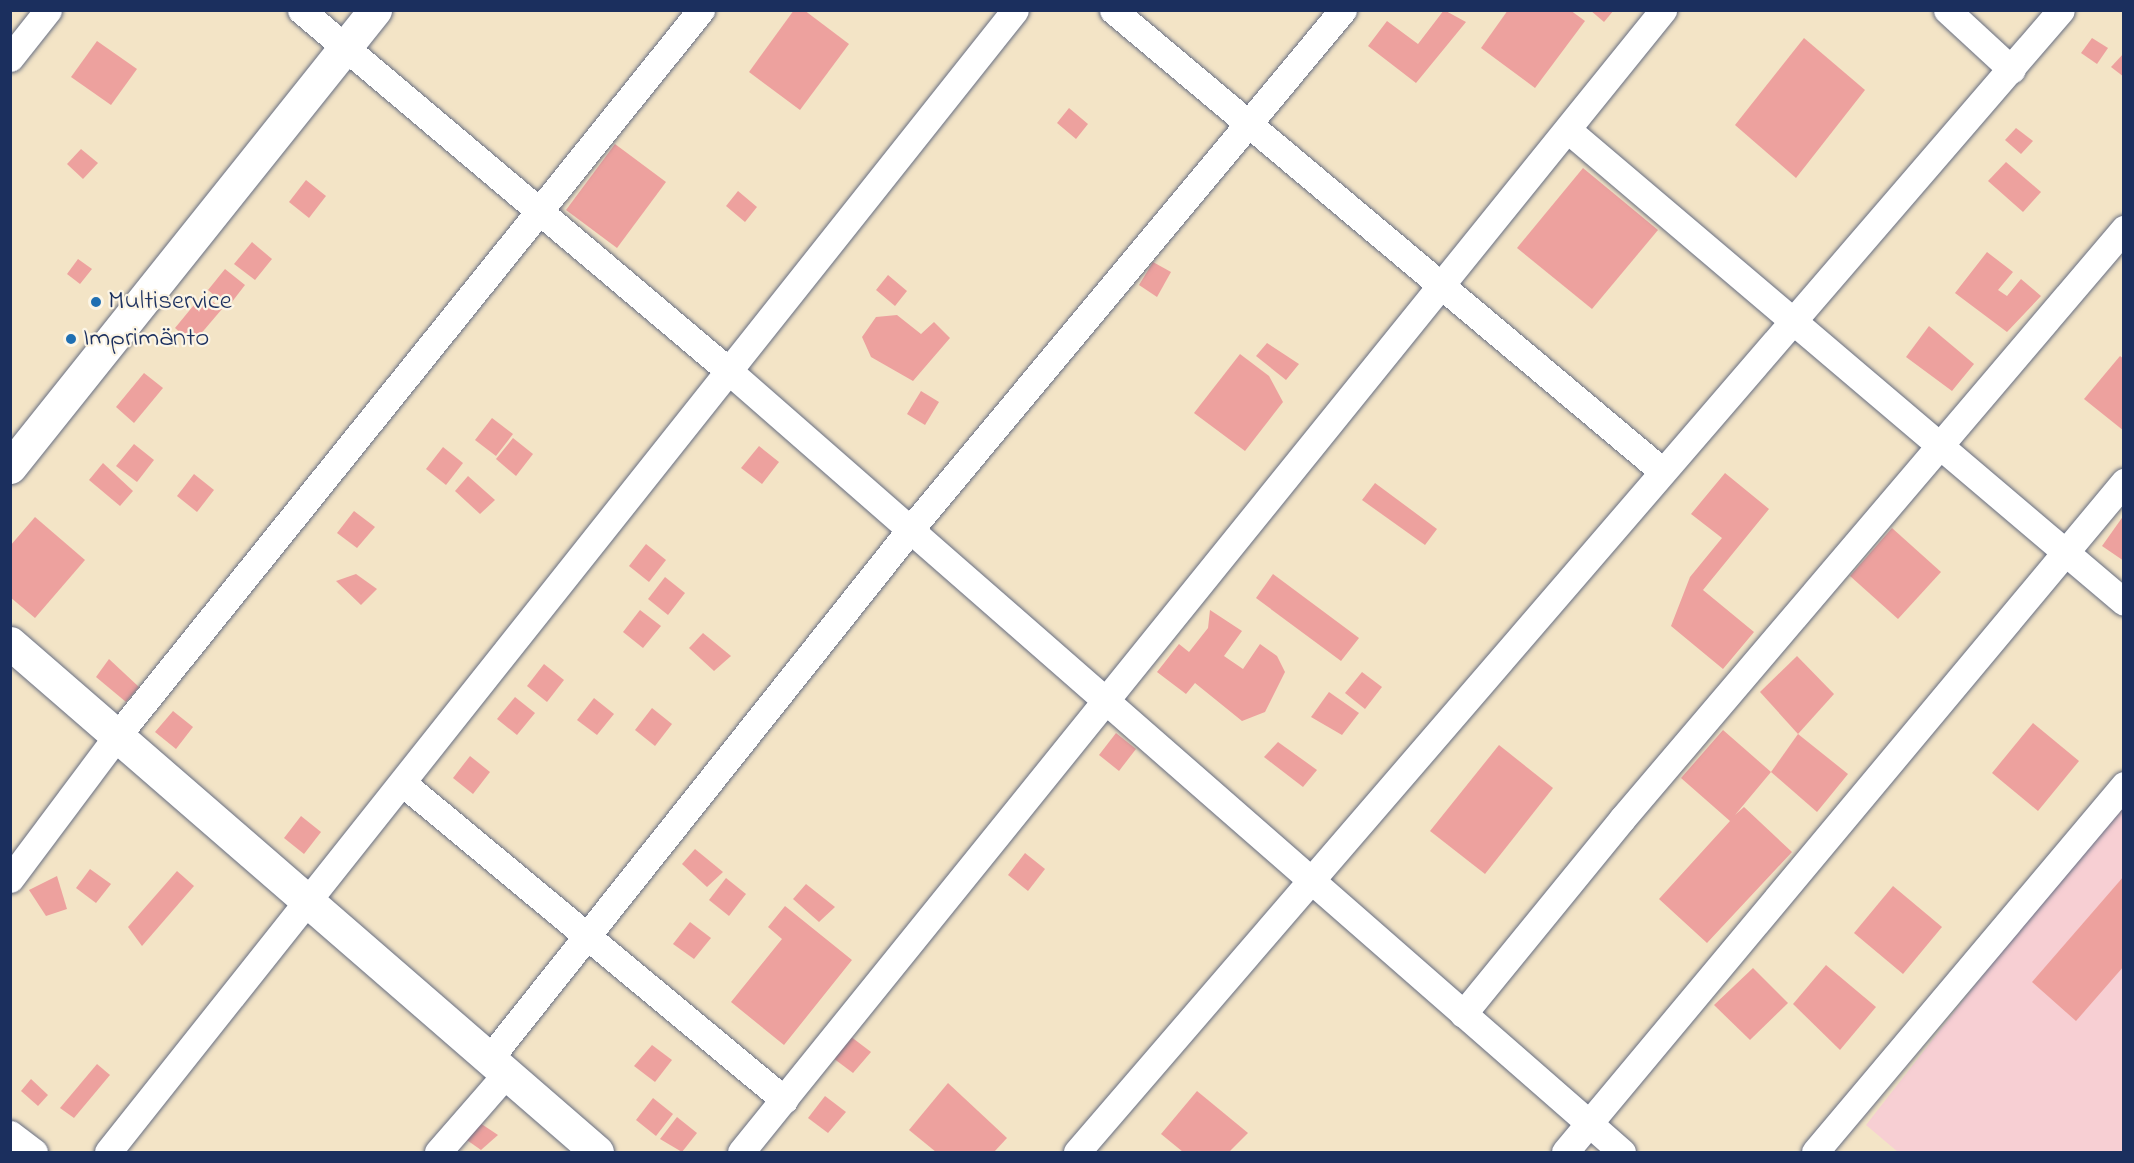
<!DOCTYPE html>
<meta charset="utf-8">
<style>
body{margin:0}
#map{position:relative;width:2134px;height:1163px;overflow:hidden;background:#f3e4c6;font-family:"Indie Flower",sans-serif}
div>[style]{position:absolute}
.built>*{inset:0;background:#f7cfd3}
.building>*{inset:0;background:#eda19e}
.roads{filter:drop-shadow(0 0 2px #676e82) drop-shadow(0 0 2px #676e82)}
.street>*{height:27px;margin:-13.5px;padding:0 13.5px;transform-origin:13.5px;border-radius:13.5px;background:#fff}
.secondary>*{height:33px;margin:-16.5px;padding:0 16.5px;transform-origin:16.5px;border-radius:16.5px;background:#fff}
.dots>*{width:16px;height:16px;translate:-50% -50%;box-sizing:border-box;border:3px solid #fcf5e5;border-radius:50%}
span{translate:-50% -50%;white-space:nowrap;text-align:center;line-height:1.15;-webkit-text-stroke:4.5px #fcf5e5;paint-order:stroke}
.poi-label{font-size:27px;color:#1b2f5e}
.left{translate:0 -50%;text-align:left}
.frame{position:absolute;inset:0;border:12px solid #1b2f5e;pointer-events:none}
</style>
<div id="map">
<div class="built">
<div style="clip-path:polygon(2123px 796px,2123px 1152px,1898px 1152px,1866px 1125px)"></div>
</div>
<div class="building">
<div style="clip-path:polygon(794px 10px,804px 10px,849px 44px,800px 110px,749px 72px)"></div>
<div style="clip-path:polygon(1444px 10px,1466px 22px,1416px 83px,1368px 46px,1387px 21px,1418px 44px)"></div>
<div style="clip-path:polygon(1508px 10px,1570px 10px,1585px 21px,1535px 88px,1481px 48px)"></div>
<div style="clip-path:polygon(1590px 10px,1614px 10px,1604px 22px)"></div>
<div style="clip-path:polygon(1804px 38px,1865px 90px,1796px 178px,1735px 125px)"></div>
<div style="clip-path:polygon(2092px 38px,2108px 48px,2097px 64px,2081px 53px)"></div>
<div style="clip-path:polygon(97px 41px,137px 69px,111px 105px,71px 77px)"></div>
<div style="clip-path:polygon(2124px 53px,2124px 77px,2111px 67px)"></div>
<div style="clip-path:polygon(1069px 108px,1088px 124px,1076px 139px,1057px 123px)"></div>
<div style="clip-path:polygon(2016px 128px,2033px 141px,2021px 154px,2005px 140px)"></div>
<div style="clip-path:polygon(615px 144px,666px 182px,617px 248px,566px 210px)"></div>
<div style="clip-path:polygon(81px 149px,98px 163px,83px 179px,67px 164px)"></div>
<div style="clip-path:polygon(2006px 162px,2041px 192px,2023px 212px,1988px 181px)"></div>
<div style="clip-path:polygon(1583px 168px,1658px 230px,1592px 309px,1517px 248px)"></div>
<div style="clip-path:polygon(306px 180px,326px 196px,309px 218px,289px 202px)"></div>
<div style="clip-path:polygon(738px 191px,757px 207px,745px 222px,726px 206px)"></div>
<div style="clip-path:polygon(252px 242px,272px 259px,255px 280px,234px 264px)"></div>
<div style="clip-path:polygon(1987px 252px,2013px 272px,1998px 290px,2007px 296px,2021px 279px,2041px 296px,2007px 332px,1955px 293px)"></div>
<div style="clip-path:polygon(78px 259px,92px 269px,80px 284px,67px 274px)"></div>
<div style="clip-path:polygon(1153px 262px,1171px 272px,1157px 297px,1139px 285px)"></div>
<div style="clip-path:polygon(225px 269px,245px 285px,228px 307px,208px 290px)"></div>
<div style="clip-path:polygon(888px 275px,907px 291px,895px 306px,876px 290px)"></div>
<div style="clip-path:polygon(203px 294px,222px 309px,193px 343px,175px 328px)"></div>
<div style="clip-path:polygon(897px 315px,921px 334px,934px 322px,950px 338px,913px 381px,871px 357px,862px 337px,876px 317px)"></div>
<div style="clip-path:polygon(1929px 326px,1974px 364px,1952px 391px,1906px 357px)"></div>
<div style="clip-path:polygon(1267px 343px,1299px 364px,1286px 380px,1256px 356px)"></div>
<div style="clip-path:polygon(1240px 354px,1269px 376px,1283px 402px,1245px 451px,1194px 413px)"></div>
<div style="clip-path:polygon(2120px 356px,2124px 359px,2124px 431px,2084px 399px)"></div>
<div style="clip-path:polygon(144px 373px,163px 388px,134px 423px,116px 407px)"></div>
<div style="clip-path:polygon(921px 391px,939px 402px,925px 425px,907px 414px)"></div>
<div style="clip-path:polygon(492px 418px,513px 434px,496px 456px,475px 440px)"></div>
<div style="clip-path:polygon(513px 438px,533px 454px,516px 476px,496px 459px)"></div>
<div style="clip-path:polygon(134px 444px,154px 460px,137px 482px,116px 466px)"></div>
<div style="clip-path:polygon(759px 446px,779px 462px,762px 484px,741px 468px)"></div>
<div style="clip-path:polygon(443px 447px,463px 463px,446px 485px,426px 469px)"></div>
<div style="clip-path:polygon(103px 463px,133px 491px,120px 506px,89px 480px)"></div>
<div style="clip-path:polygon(1725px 473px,1769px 509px,1703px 590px,1754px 632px,1723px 669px,1671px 626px,1690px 577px,1722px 538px,1691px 514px)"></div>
<div style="clip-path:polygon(194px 474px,214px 490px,197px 512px,177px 496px)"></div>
<div style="clip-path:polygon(468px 476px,495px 500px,480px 514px,455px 491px)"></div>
<div style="clip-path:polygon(1375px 483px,1437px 529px,1425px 545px,1362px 500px)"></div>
<div style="clip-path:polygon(354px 511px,375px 527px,357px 548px,337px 533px)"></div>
<div style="clip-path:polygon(2124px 515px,2124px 561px,2102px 546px)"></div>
<div style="clip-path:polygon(35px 517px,85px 560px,35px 618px,10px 597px,10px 546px)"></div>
<div style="clip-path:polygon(1892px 528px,1941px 572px,1898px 619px,1850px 576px)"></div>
<div style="clip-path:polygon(646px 544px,666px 560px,649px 582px,629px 566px)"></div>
<div style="clip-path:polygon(356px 574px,377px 589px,361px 605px,336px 581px)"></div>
<div style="clip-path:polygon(1273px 574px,1359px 638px,1341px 661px,1256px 598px)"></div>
<div style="clip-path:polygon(665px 577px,685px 593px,668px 615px,648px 599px)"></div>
<div style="clip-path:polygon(640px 610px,661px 626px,643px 648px,623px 632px)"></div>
<div style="clip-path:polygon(1210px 610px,1242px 631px,1224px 656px,1243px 669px,1260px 644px,1277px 656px,1285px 672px,1265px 712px,1242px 721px,1195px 683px,1186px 694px,1157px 672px,1179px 644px,1189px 652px,1208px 628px)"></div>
<div style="clip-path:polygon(703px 633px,731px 656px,714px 671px,689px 648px)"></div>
<div style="clip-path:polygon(1797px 656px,1834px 694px,1798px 734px,1760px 692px)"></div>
<div style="clip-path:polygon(109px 659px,139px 687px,126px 702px,96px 677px)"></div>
<div style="clip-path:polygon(544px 664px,564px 680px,547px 702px,527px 686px)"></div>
<div style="clip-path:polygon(1362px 672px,1382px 687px,1365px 709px,1345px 693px)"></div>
<div style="clip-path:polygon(1329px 692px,1359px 713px,1342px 735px,1311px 717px)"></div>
<div style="clip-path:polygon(515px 697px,535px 713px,517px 735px,497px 719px)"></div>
<div style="clip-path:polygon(594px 698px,614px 714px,597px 735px,577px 720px)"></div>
<div style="clip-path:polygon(652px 708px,672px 724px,655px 746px,635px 730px)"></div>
<div style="clip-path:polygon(173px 711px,193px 727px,176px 749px,155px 732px)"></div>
<div style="clip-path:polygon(2033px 723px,2079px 761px,2038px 811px,1992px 773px)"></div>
<div style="clip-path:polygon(1723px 730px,1771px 772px,1735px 815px,1744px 807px,1792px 852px,1707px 943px,1659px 899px,1730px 821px,1681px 778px)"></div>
<div style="clip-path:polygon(1116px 733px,1136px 749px,1119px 771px,1099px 755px)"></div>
<div style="clip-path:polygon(1798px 734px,1848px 774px,1817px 812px,1771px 772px)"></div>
<div style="clip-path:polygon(1278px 742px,1317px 770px,1303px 787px,1264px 757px)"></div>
<div style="clip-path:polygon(1499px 745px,1553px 788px,1485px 874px,1430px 831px)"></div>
<div style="clip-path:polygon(470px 756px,490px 772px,473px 794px,453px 778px)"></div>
<div style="clip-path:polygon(301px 816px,321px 832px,304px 854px,284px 838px)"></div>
<div style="clip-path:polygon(695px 849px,723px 872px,707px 887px,682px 864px)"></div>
<div style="clip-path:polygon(1025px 853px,1045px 869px,1028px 891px,1008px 875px)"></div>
<div style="clip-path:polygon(90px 869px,111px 884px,96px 903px,76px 888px)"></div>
<div style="clip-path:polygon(177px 871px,194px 886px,142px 946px,128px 927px)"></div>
<div style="clip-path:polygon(57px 876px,67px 909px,46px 916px,29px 890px)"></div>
<div style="clip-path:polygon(2124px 876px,2124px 966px,2076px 1021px,2032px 982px)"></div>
<div style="clip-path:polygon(726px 878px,746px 894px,729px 916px,709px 900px)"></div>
<div style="clip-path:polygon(806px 884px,835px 907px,819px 922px,793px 899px)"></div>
<div style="clip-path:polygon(1893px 886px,1942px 927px,1903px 974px,1854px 933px)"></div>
<div style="clip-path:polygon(785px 906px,852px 960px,784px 1045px,731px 1002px,782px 939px,768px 927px)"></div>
<div style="clip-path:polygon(690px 922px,711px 938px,694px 959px,673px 944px)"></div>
<div style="clip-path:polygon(1826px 965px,1876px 1007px,1840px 1050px,1793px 1004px)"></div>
<div style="clip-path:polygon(1753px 968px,1788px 1003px,1750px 1040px,1714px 1005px)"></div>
<div style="clip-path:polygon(850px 1036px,871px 1052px,853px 1073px,833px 1058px)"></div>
<div style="clip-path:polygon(652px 1045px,672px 1060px,655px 1082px,634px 1066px)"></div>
<div style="clip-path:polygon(97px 1064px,110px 1075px,74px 1118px,60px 1108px)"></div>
<div style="clip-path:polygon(31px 1079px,48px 1095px,38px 1106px,21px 1091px)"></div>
<div style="clip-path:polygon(948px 1083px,1007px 1138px,994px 1152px,936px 1152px,909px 1130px)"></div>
<div style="clip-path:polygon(1197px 1091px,1248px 1133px,1229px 1152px,1183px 1152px,1161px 1134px)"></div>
<div style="clip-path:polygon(825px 1096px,846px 1112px,828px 1133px,808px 1118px)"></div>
<div style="clip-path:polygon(653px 1098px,673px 1114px,656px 1136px,636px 1120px)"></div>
<div style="clip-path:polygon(677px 1117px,697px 1133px,682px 1152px,660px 1139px)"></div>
<div style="clip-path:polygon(480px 1123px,498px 1135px,481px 1150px,464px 1138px)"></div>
</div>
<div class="roads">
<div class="street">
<div style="left:301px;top:10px;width:561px;rotate:40.16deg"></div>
<div style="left:730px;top:372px;width:1185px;rotate:41.17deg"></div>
<div style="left:1113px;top:10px;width:715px;rotate:40.01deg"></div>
<div style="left:1947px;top:10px;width:88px;rotate:42.7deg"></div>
<div style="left:10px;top:58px;width:61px;rotate:-51.6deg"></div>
<div style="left:1568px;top:130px;width:729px;rotate:40.33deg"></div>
<div style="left:405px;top:785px;width:493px;rotate:39.7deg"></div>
<div style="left:10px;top:879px;width:179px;rotate:-53.2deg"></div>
<div style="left:117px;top:736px;width:932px;rotate:-51.19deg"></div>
<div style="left:1463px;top:1014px;width:252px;rotate:-50.8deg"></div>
<div style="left:1622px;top:819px;width:775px;rotate:-49.61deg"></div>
<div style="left:489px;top:1059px;width:675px;rotate:-51.5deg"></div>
<div style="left:909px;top:531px;width:678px;rotate:-50.21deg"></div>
<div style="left:10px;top:1134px;width:30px;rotate:37deg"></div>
<div style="left:108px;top:1152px;width:1458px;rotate:-51.54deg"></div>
<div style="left:438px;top:1152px;width:103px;rotate:-48.9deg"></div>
<div style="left:741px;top:1152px;width:1468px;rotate:-51.08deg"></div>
<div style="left:1077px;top:1152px;width:1507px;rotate:-49.25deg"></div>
<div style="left:1565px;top:1152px;width:873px;rotate:-50.16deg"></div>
<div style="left:1815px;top:1152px;width:480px;rotate:-49.9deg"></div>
</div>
<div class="secondary">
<div style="left:10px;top:467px;width:585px;rotate:-51.39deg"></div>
<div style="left:10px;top:643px;width:777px;rotate:40.93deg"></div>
</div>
</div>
<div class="dots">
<div style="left:96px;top:302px;background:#1f6fb2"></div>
<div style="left:71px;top:339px;background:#1f6fb2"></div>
</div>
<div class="poi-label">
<span class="left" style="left:108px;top:302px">Multiservice</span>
<span class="left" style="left:83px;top:339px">Imprimänto</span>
</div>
<div class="frame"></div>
</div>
